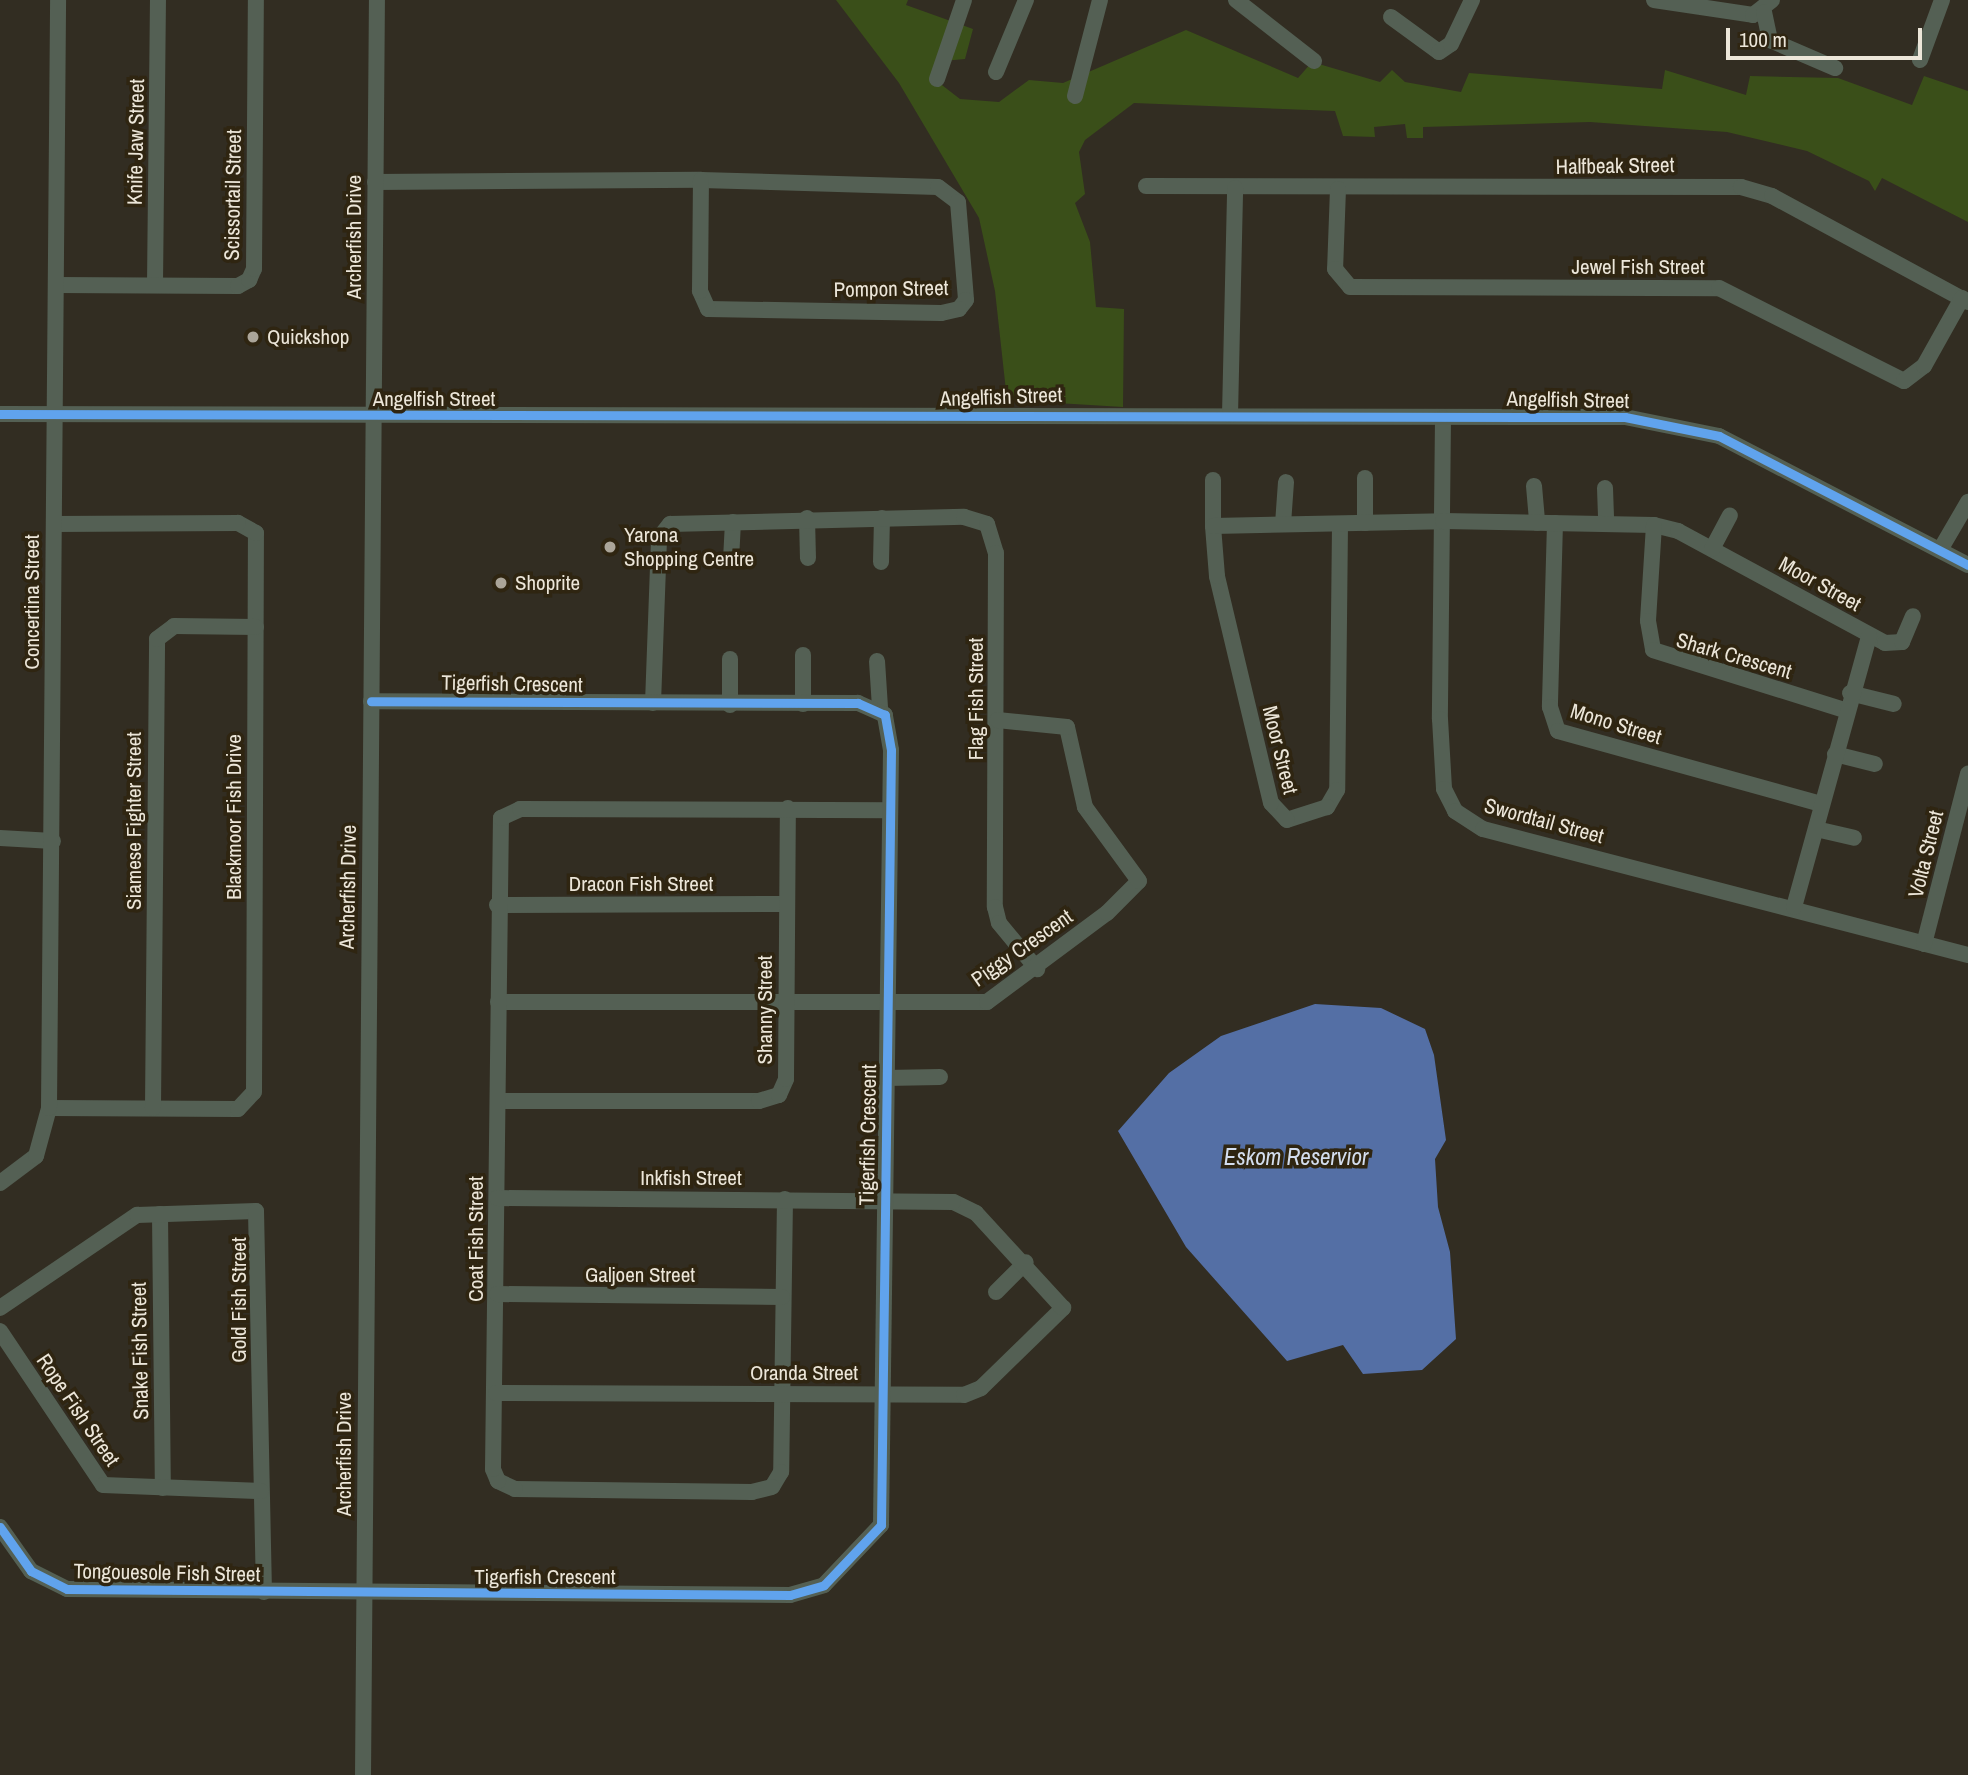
<!DOCTYPE html>
<style>
body{margin:0}
#map{position:relative;width:1968px;height:1775px;overflow:hidden;background:#322d22;font-family:"Archivo Narrow",sans-serif}
div>[style]{position:absolute}
.green>*{inset:0;background:#3a4f19}
.water>*{inset:0;background:#546fa5}
.minor>*{height:16px;margin:-8px;padding:0 8px;transform-origin:8px;border-radius:8px;background:#546054}
.cycleway>*{height:9px;margin:-4.5px;padding:0 4.5px;transform-origin:4.5px;border-radius:4.5px;background:#60a3ed}
.dots>*{width:19px;height:19px;translate:-50% -50%;box-sizing:border-box;border:4px solid #2f2511;border-radius:50%}
span{translate:-50% -50%;white-space:nowrap;text-align:center;line-height:1.15;-webkit-text-stroke:7px #2f2511;paint-order:stroke}
.street-label{font-size:21px;color:#ece6d9}
.poi-label{font-size:21px;color:#ece6d9}
.left{translate:0 -50%;text-align:left}
.water-label{font-size:23px;color:#d3ddee;font-style:italic}
.scale{position:absolute;left:1726px;top:28px;width:196px;height:32px;box-sizing:border-box;border:4px solid #ece6d9;border-top:0;padding-left:9px;font-size:21px;line-height:24px;white-space:nowrap;color:#ece6d9;-webkit-text-stroke:5px #2f2511;paint-order:stroke}
</style>
<div id="map">
<div class="green">
<div style="clip-path:polygon(836px 0,908px 0,906px 5px,973px 29px,965px 59px,943px 61px,938px 82px,960px 99px,999px 102px,1029px 80px,1063px 83px,1186px 30px,1298px 78px,1312px 62px,1380px 82px,1392px 70px,1405px 82px,1461px 92px,1469px 73px,1662px 89px,1665px 70px,1746px 95px,1750px 76px,1838px 78px,1912px 105px,1924px 76px,1968px 91px,1968px 222px,1882px 178px,1875px 191px,1869px 181px,1807px 151px,1727px 132px,1590px 122px,1423px 127px,1423px 138px,1407px 138px,1405px 124px,1374px 127px,1375px 137px,1343px 136px,1335px 111px,1134px 103px,1085px 140px,1079px 152px,1085px 194px,1075px 203px,1090px 242px,1096px 307px,1124px 309px,1123px 407px,1007px 400px,995px 291px,979px 218px,899px 83px)"></div>
</div>
<div class="water">
<div style="clip-path:polygon(1315px 1004px,1381px 1008px,1425px 1029px,1434px 1055px,1446px 1140px,1435px 1159px,1438px 1207px,1450px 1252px,1456px 1339px,1422px 1370px,1363px 1374px,1343px 1345px,1287px 1361px,1186px 1247px,1118px 1131px,1169px 1073px,1221px 1036px)"></div>
</div>
<div class="minor">
<div style="left:1236px;top:0;width:99px;rotate:38deg"></div>
<div style="left:1654px;top:0;width:100px;rotate:8.6deg"></div>
<div style="left:1753px;top:15px;width:24px;rotate:-38deg"></div>
<div style="left:1764px;top:12px;width:29px;rotate:78deg"></div>
<div style="left:1770px;top:40px;width:71px;rotate:23.3deg"></div>
<div style="left:1391px;top:17px;width:59px;rotate:36.1deg"></div>
<div style="left:1439px;top:52px;width:14px;rotate:-34deg"></div>
<div style="left:1451px;top:44px;width:49px;rotate:-64.5deg"></div>
<div style="left:1920px;top:60px;width:64px;rotate:-69.9deg"></div>
<div style="left:996px;top:72px;width:78px;rotate:-67.4deg"></div>
<div style="left:937px;top:79px;width:83px;rotate:-71.1deg"></div>
<div style="left:1075px;top:96px;width:99px;rotate:-75.4deg"></div>
<div style="left:375px;top:182px;width:326px;rotate:-0.4deg"></div>
<div style="left:701px;top:180px;width:237px;rotate:1.7deg"></div>
<div style="left:938px;top:187px;width:25px;rotate:37deg"></div>
<div style="left:958px;top:202px;width:98px;rotate:85.3deg"></div>
<div style="left:966px;top:300px;width:11px;rotate:128deg"></div>
<div style="left:959px;top:309px;width:18px;rotate:167deg"></div>
<div style="left:941px;top:313px;width:233px;rotate:-179deg"></div>
<div style="left:708px;top:309px;width:20px;rotate:-114deg"></div>
<div style="left:700px;top:291px;width:111px;rotate:-89.5deg"></div>
<div style="left:1146px;top:186px;width:595px;rotate:0.1deg"></div>
<div style="left:1741px;top:187px;width:32px;rotate:16deg"></div>
<div style="left:1772px;top:196px;width:223px;rotate:28.4deg"></div>
<div style="left:1338px;top:189px;width:80px;rotate:92.1deg"></div>
<div style="left:1335px;top:269px;width:23px;rotate:50deg"></div>
<div style="left:1350px;top:287px;width:369px;rotate:0.2deg"></div>
<div style="left:1719px;top:288px;width:207px;rotate:26.7deg"></div>
<div style="left:1904px;top:381px;width:25px;rotate:-37deg"></div>
<div style="left:1924px;top:366px;width:78px;rotate:-60.8deg"></div>
<div style="left:155px;top:284px;width:284px;rotate:-89.4deg"></div>
<div style="left:57px;top:285px;width:181px;rotate:0.3deg"></div>
<div style="left:238px;top:286px;width:13px;rotate:-29deg"></div>
<div style="left:249px;top:280px;width:12px;rotate:-66deg"></div>
<div style="left:254px;top:269px;width:269px;rotate:-89.6deg"></div>
<div style="left:0;top:414px;width:1625px;rotate:0.11deg"></div>
<div style="left:1625px;top:417px;width:96px;rotate:11.4deg"></div>
<div style="left:1719px;top:436px;width:280px;rotate:27.4deg"></div>
<div style="left:1230px;top:415px;width:227px;rotate:-88.7deg"></div>
<div style="left:1443px;top:418px;width:301px;rotate:90.6deg"></div>
<div style="left:1440px;top:719px;width:70px;rotate:86.7deg"></div>
<div style="left:1444px;top:789px;width:25px;rotate:63deg"></div>
<div style="left:1455px;top:811px;width:33px;rotate:33deg"></div>
<div style="left:1483px;top:829px;width:501px;rotate:14.56deg"></div>
<div style="left:1365px;top:478px;width:45px;rotate:90deg"></div>
<div style="left:1213px;top:480px;width:46px;rotate:90deg"></div>
<div style="left:1534px;top:486px;width:37px;rotate:85deg"></div>
<div style="left:1605px;top:488px;width:35px;rotate:88deg"></div>
<div style="left:807px;top:518px;width:40px;rotate:88.6deg"></div>
<div style="left:1555px;top:523px;width:184px;rotate:91.6deg"></div>
<div style="left:1550px;top:707px;width:25px;rotate:72deg"></div>
<div style="left:1558px;top:731px;width:274px;rotate:15.5deg"></div>
<div style="left:1283px;top:524px;width:42px;rotate:-85.9deg"></div>
<div style="left:1340px;top:524px;width:266px;rotate:90.6deg"></div>
<div style="left:1337px;top:790px;width:20px;rotate:120deg"></div>
<div style="left:1327px;top:807px;width:42px;rotate:162deg"></div>
<div style="left:1287px;top:820px;width:23px;rotate:-133deg"></div>
<div style="left:1271px;top:803px;width:233px;rotate:-103.4deg"></div>
<div style="left:1217px;top:576px;width:50px;rotate:-94.6deg"></div>
<div style="left:1213px;top:526px;width:230px;rotate:-1.2deg"></div>
<div style="left:1443px;top:521px;width:211px;rotate:1.1deg"></div>
<div style="left:1654px;top:525px;width:25px;rotate:14deg"></div>
<div style="left:1678px;top:531px;width:235px;rotate:28.4deg"></div>
<div style="left:1885px;top:643px;width:17px;rotate:-3deg"></div>
<div style="left:1902px;top:642px;width:28px;rotate:-67deg"></div>
<div style="left:1654px;top:525px;width:96px;rotate:93.6deg"></div>
<div style="left:1648px;top:621px;width:29px;rotate:80deg"></div>
<div style="left:1653px;top:650px;width:201px;rotate:17.4deg"></div>
<div style="left:1712px;top:549px;width:38px;rotate:-62deg"></div>
<div style="left:1940px;top:550px;width:56px;rotate:-59.7deg"></div>
<div style="left:731px;top:560px;width:38px;rotate:-87deg"></div>
<div style="left:881px;top:562px;width:44px;rotate:-88.7deg"></div>
<div style="left:877px;top:661px;width:47px;rotate:86.3deg"></div>
<div style="left:1850px;top:693px;width:45px;rotate:14deg"></div>
<div style="left:653px;top:703px;width:165px;rotate:-87.9deg"></div>
<div style="left:659px;top:538px;width:18px;rotate:-52deg"></div>
<div style="left:670px;top:524px;width:294px;rotate:-1.4deg"></div>
<div style="left:964px;top:517px;width:24px;rotate:17deg"></div>
<div style="left:987px;top:524px;width:30px;rotate:73deg"></div>
<div style="left:996px;top:553px;width:354px;rotate:90.2deg"></div>
<div style="left:995px;top:907px;width:16px;rotate:76deg"></div>
<div style="left:999px;top:923px;width:60px;rotate:50.4deg"></div>
<div style="left:803px;top:704px;width:49px;rotate:-90deg"></div>
<div style="left:730px;top:705px;width:46px;rotate:-90deg"></div>
<div style="left:1835px;top:754px;width:41px;rotate:14deg"></div>
<div style="left:1816px;top:829px;width:39px;rotate:13deg"></div>
<div style="left:0;top:838px;width:53px;rotate:3.2deg"></div>
<div style="left:497px;top:905px;width:289px;rotate:-0.2deg"></div>
<div style="left:1794px;top:907px;width:281px;rotate:-74.5deg"></div>
<div style="left:1924px;top:944px;width:176px;rotate:-75.5deg"></div>
<div style="left:498px;top:1002px;width:489px"></div>
<div style="left:987px;top:1002px;width:149px;rotate:-36.6deg"></div>
<div style="left:1107px;top:913px;width:45px;rotate:-45deg"></div>
<div style="left:1139px;top:881px;width:92px;rotate:-126.1deg"></div>
<div style="left:1085px;top:807px;width:82px;rotate:-102.7deg"></div>
<div style="left:1067px;top:727px;width:70px;rotate:-174.3deg"></div>
<div style="left:886px;top:1078px;width:54px;rotate:-1.1deg"></div>
<div style="left:498px;top:1101px;width:261px"></div>
<div style="left:759px;top:1101px;width:21px;rotate:-17deg"></div>
<div style="left:779px;top:1095px;width:17px;rotate:-66deg"></div>
<div style="left:786px;top:1079px;width:271px;rotate:-89.6deg"></div>
<div style="left:49px;top:1108px;width:189px;rotate:0.3deg"></div>
<div style="left:238px;top:1109px;width:23px;rotate:-47deg"></div>
<div style="left:254px;top:1092px;width:559px;rotate:-89.8deg"></div>
<div style="left:256px;top:533px;width:21px;rotate:-151deg"></div>
<div style="left:238px;top:523px;width:184px;rotate:179.7deg"></div>
<div style="left:153px;top:1108px;width:469px;rotate:-89.5deg"></div>
<div style="left:157px;top:639px;width:21px;rotate:-37deg"></div>
<div style="left:174px;top:626px;width:82px;rotate:0.7deg"></div>
<div style="left:0;top:1183px;width:45px;rotate:-36.9deg"></div>
<div style="left:36px;top:1156px;width:50px;rotate:-74.8deg"></div>
<div style="left:49px;top:1108px;width:1108px;rotate:-89.53deg"></div>
<div style="left:785px;top:1199px;width:273px;rotate:90.8deg"></div>
<div style="left:781px;top:1472px;width:17px;rotate:121deg"></div>
<div style="left:772px;top:1487px;width:21px;rotate:166deg"></div>
<div style="left:752px;top:1492px;width:237px;rotate:-179.3deg"></div>
<div style="left:515px;top:1489px;width:19px;rotate:-155deg"></div>
<div style="left:498px;top:1481px;width:13px;rotate:-113deg"></div>
<div style="left:493px;top:1469px;width:651px;rotate:-89.3deg"></div>
<div style="left:501px;top:818px;width:21px;rotate:-25deg"></div>
<div style="left:520px;top:809px;width:370px;rotate:0.2deg"></div>
<div style="left:160px;top:1214px;width:274px;rotate:89.4deg"></div>
<div style="left:996px;top:1292px;width:42px;rotate:-45deg"></div>
<div style="left:497px;top:1294px;width:285px;rotate:0.6deg"></div>
<div style="left:0;top:1308px;width:166px;rotate:-34.2deg"></div>
<div style="left:137px;top:1215px;width:119px;rotate:-1.9deg"></div>
<div style="left:256px;top:1211px;width:381px;rotate:88.8deg"></div>
<div style="left:0;top:1331px;width:185px;rotate:56.2deg"></div>
<div style="left:103px;top:1485px;width:158px;rotate:2.2deg"></div>
<div style="left:496px;top:1393px;width:468px;rotate:0.2deg"></div>
<div style="left:964px;top:1395px;width:18px;rotate:-22deg"></div>
<div style="left:981px;top:1388px;width:115px;rotate:-44.3deg"></div>
<div style="left:1063px;top:1308px;width:129px;rotate:-132.5deg"></div>
<div style="left:976px;top:1213px;width:25px;rotate:-154deg"></div>
<div style="left:953px;top:1202px;width:456px;rotate:-179.5deg"></div>
<div style="left:0;top:1527px;width:54px;rotate:54.8deg"></div>
<div style="left:31px;top:1571px;width:40px;rotate:26.6deg"></div>
<div style="left:67px;top:1589px;width:723px;rotate:0.48deg"></div>
<div style="left:790px;top:1595px;width:35px;rotate:-16deg"></div>
<div style="left:824px;top:1585px;width:83px;rotate:-46.5deg"></div>
<div style="left:881px;top:1525px;width:775px;rotate:-89.26deg"></div>
<div style="left:891px;top:750px;width:36px;rotate:-100deg"></div>
<div style="left:885px;top:715px;width:30px;rotate:-156deg"></div>
<div style="left:858px;top:703px;width:487px;rotate:-179.8deg"></div>
<div style="left:363px;top:1775px;width:1775px;rotate:-89.55deg"></div>
</div>
<div class="cycleway">
<div style="left:0;top:414px;width:1625px;rotate:0.11deg"></div>
<div style="left:1625px;top:417px;width:96px;rotate:11.4deg"></div>
<div style="left:1719px;top:436px;width:280px;rotate:27.4deg"></div>
<div style="left:0;top:1527px;width:54px;rotate:54.8deg"></div>
<div style="left:31px;top:1571px;width:40px;rotate:26.6deg"></div>
<div style="left:67px;top:1589px;width:723px;rotate:0.48deg"></div>
<div style="left:790px;top:1595px;width:35px;rotate:-16deg"></div>
<div style="left:824px;top:1585px;width:83px;rotate:-46.5deg"></div>
<div style="left:881px;top:1525px;width:775px;rotate:-89.26deg"></div>
<div style="left:891px;top:750px;width:36px;rotate:-100deg"></div>
<div style="left:885px;top:715px;width:30px;rotate:-156deg"></div>
<div style="left:858px;top:703px;width:487px;rotate:-179.8deg"></div>
</div>
<div class="dots">
<div style="left:253px;top:337px;background:#aba599"></div>
<div style="left:610px;top:547px;background:#aba599"></div>
<div style="left:501px;top:583px;background:#aba599"></div>
</div>
<div class="street-label">
<span style="left:136px;top:142px;rotate:-89deg">Knife Jaw Street</span>
<span style="left:1615px;top:166px;rotate:-1deg">Halfbeak Street</span>
<span style="left:233px;top:195px;rotate:-89deg">Scissortail Street</span>
<span style="left:354px;top:237px;rotate:-90deg">Archerfish Drive</span>
<span style="left:1638px;top:267px">Jewel Fish Street</span>
<span style="left:891px;top:289px;rotate:-1deg">Pompon Street</span>
<span style="left:1001px;top:397px;rotate:-2deg">Angelfish Street</span>
<span style="left:434px;top:399px">Angelfish Street</span>
<span style="left:1568px;top:400px;rotate:1deg">Angelfish Street</span>
<span style="left:1820px;top:584px;rotate:29deg">Moor Street</span>
<span style="left:32px;top:602px;rotate:-90deg">Concertina Street</span>
<span style="left:1734px;top:656px;rotate:16deg">Shark Crescent</span>
<span style="left:512px;top:684px;rotate:1deg">Tigerfish Crescent</span>
<span style="left:976px;top:699px;rotate:-90deg">Flag Fish Street</span>
<span style="left:1616px;top:724px;rotate:17deg">Mono Street</span>
<span style="left:1280px;top:750px;rotate:76deg">Moor Street</span>
<span style="left:234px;top:817px;rotate:-90deg">Blackmoor Fish Drive</span>
<span style="left:134px;top:821px;rotate:-90deg">Siamese Fighter Street</span>
<span style="left:1544px;top:821px;rotate:15deg">Swordtail Street</span>
<span style="left:1926px;top:854px;rotate:-76deg">Volta Street</span>
<span style="left:641px;top:884px">Dracon Fish Street</span>
<span style="left:348px;top:887px;rotate:-89deg">Archerfish Drive</span>
<span style="left:1022px;top:948px;rotate:-35deg">Piggy Crescent</span>
<span style="left:765px;top:1010px;rotate:-90deg">Shanny Street</span>
<span style="left:868px;top:1135px;rotate:-89deg">Tigerfish Crescent</span>
<span style="left:691px;top:1178px">Inkfish Street</span>
<span style="left:476px;top:1239px;rotate:-90deg">Coat Fish Street</span>
<span style="left:640px;top:1275px">Galjoen Street</span>
<span style="left:239px;top:1300px;rotate:-90deg">Gold Fish Street</span>
<span style="left:140px;top:1351px;rotate:-91deg">Snake Fish Street</span>
<span style="left:804px;top:1373px">Oranda Street</span>
<span style="left:78px;top:1410px;rotate:56deg">Rope Fish Street</span>
<span style="left:344px;top:1454px;rotate:-90deg">Archerfish Drive</span>
<span style="left:167px;top:1573px;rotate:1deg">Tongouesole Fish Street</span>
<span style="left:545px;top:1577px">Tigerfish Crescent</span>
</div>
<div class="poi-label">
<span class="left" style="left:267px;top:337px">Quickshop</span>
<span class="left" style="left:624px;top:547px">Yarona<br>Shopping Centre</span>
<span class="left" style="left:515px;top:583px">Shoprite</span>
</div>
<div class="water-label">
<span style="left:1296px;top:1157px">Eskom Reservior</span>
</div>
<div class="scale">100 m</div>
</div>
